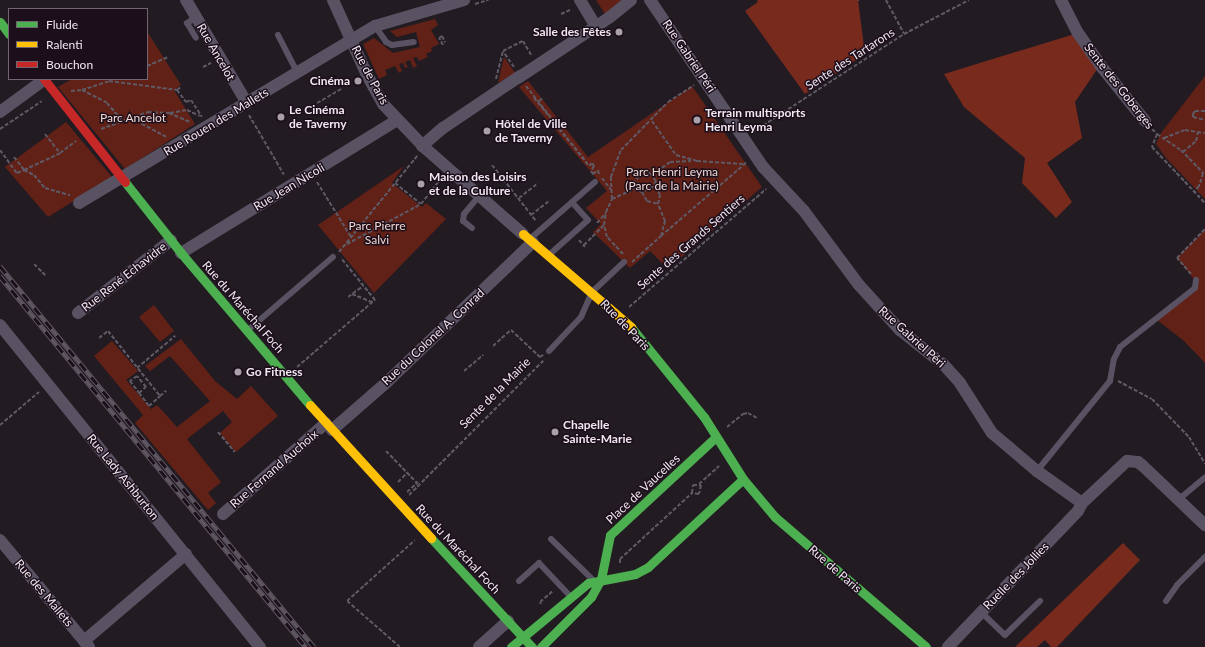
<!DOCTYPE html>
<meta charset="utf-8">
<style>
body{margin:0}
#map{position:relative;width:1205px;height:647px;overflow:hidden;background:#221b22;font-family:Lato,sans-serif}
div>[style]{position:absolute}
.green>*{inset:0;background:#622117}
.forest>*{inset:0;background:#782a1d}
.path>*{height:2px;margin-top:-1px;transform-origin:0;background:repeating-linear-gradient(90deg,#5e5964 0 4px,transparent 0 6px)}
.lane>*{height:6px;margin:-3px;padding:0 3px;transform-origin:3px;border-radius:3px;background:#585263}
.street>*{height:12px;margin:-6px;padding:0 6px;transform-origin:6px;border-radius:6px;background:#585263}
.fast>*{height:9px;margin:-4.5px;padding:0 4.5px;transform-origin:4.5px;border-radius:4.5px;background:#4caf50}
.slow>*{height:9px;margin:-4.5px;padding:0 4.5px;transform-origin:4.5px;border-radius:4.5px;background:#ffc107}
.jam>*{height:9px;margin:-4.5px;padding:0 4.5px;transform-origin:4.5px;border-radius:4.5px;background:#c62828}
.rail>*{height:4.5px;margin-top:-2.25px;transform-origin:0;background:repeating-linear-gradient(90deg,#1c0f1b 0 9px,#5e5762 0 18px);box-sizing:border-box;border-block:1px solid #5e5762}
.dots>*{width:11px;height:11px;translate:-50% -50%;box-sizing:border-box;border:2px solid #1c0f1b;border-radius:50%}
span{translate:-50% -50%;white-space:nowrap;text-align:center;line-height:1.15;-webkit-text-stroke:3px #1c0f1b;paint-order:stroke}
.poi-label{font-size:12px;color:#f1e7f1;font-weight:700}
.right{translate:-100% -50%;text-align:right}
.left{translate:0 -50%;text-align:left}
.street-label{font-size:12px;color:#f1e7f1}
.park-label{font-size:12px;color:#f2d7d1}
.legend{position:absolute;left:8px;top:8px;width:140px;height:72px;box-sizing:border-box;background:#1c0f1b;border:1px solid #716571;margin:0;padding:5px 7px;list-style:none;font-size:12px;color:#f1e7f1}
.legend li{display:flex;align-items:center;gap:8px;height:20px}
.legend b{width:20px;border:1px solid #716571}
</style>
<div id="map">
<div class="green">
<div style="clip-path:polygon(596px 0,622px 0,605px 14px)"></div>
<div style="clip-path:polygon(435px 19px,438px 25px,431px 30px,439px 44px,431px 48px,432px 51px,426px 54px,428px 57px,419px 61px,417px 57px,413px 58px,417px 66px,413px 68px,410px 60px,405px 62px,408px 67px,405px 68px,403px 63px,399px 64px,402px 71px,399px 73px,395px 66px,385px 70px,387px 75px,379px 79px,363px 44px,374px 38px,393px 53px,420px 47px,416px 32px,397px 37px,390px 31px)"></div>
<div style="clip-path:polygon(148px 33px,181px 85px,174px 90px,195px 124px,125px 169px,58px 87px,72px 79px,147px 79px)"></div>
<div style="clip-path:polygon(504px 57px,515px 73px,498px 83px)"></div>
<div style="clip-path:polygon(1205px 76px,1205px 199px,1166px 158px,1156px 144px,1161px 133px)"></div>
<div style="clip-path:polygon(528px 81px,588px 157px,692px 86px,762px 187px,668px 269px,650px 251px,630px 268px,593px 232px,601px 224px,586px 208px,607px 191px,519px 87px)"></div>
<div style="clip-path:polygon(66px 122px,112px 177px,48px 217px,5px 167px)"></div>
<div style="clip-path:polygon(404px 166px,392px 183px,422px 207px,426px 203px,446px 219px,374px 293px,318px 225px)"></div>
<div style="clip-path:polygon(1205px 229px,1205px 363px,1184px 341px,1156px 319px,1195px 288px,1196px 282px,1177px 258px)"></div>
<div style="clip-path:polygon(154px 305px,174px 331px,160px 342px,139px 317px)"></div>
<div style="clip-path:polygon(181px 339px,215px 381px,237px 399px,251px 386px,278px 416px,236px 452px,220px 433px,232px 422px,223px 411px,187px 439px,221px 482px,208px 493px,216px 503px,208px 510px,135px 423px,143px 415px,94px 356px,112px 341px,138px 371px,126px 380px,151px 409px,157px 405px,177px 427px,210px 401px,170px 356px,150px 371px,145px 366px)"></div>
</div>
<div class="forest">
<div style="clip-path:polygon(757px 0,858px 0,865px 54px,805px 94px,745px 11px,758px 2px)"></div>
<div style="clip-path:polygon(1078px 33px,1100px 65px,1075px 102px,1082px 138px,1047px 163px,1072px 202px,1056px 218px,1022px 183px,1025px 158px,964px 107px,944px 74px)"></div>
<div style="clip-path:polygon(1123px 543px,1140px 560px,1057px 647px,1051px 647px,1045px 640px,1037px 647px,1015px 647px)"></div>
</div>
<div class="path">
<div style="left:858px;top:0;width:1px"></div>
<div style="left:886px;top:0;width:38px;rotate:62deg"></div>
<div style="left:475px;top:4px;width:14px;rotate:-17deg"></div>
<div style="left:561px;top:14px;width:12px;rotate:-24deg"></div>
<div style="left:443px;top:45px;width:8px;rotate:-120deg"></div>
<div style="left:439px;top:38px;width:4px;rotate:-34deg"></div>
<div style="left:442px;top:36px;width:7px;rotate:63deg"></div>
<div style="left:147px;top:66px;width:23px;rotate:-23deg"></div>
<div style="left:203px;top:67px;width:9px;rotate:-27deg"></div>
<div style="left:514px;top:67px;width:19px;rotate:-125deg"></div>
<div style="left:503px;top:51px;width:22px;rotate:-27deg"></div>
<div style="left:523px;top:41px;width:16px;rotate:60deg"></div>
<div style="left:496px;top:79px;width:29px;rotate:-76deg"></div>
<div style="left:526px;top:86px;width:102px;rotate:51.8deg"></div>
<div style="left:589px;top:166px;width:4px;rotate:-45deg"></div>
<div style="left:592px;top:163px;width:4px;rotate:56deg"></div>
<div style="left:594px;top:166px;width:6px;rotate:121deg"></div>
<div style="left:591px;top:171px;width:4px;rotate:56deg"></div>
<div style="left:593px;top:174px;width:6px;rotate:-39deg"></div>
<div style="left:598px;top:170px;width:5px;rotate:79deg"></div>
<div style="left:82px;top:90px;width:28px;rotate:27deg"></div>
<div style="left:107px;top:103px;width:23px;rotate:49deg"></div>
<div style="left:177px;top:90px;width:15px;rotate:53deg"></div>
<div style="left:186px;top:102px;width:5px;rotate:-22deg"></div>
<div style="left:191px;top:100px;width:20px;rotate:57deg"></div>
<div style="left:71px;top:91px;width:11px;rotate:-5deg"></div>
<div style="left:82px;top:90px;width:28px;rotate:-18deg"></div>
<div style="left:109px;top:81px;width:69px;rotate:7.5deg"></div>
<div style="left:177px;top:90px;width:6px;rotate:-39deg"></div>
<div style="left:534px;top:98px;width:23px;rotate:50deg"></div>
<div style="left:539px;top:101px;width:6px;rotate:-39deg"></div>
<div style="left:317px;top:103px;width:28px;rotate:-30deg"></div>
<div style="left:1205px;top:111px;width:10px;rotate:180deg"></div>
<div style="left:1195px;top:111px;width:4px;rotate:124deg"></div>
<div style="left:1193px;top:114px;width:3px;rotate:90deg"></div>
<div style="left:1193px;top:117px;width:12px;rotate:14deg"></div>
<div style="left:170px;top:113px;width:17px;rotate:-10deg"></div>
<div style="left:187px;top:110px;width:14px;rotate:25deg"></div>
<div style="left:249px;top:115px;width:69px;rotate:59.7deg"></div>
<div style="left:131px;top:118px;width:40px;rotate:28deg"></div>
<div style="left:652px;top:121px;width:42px;rotate:54.8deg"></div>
<div style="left:676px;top:155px;width:22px;rotate:16deg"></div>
<div style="left:697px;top:161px;width:46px;rotate:3.7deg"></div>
<div style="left:0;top:129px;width:50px;rotate:-33.7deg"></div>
<div style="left:101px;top:129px;width:50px;rotate:-19.9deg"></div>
<div style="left:148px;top:112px;width:21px;rotate:3deg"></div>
<div style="left:169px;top:113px;width:23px;rotate:23deg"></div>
<div style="left:559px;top:129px;width:39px;rotate:50deg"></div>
<div style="left:1152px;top:129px;width:7px;rotate:45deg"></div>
<div style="left:1157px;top:134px;width:14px;rotate:111deg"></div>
<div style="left:1152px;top:147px;width:77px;rotate:46.6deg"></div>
<div style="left:753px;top:132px;width:180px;rotate:-33deg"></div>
<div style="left:904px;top:34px;width:73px;rotate:-27.6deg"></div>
<div style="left:45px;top:134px;width:24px;rotate:52deg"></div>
<div style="left:1157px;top:134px;width:29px;rotate:34deg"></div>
<div style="left:1181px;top:150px;width:32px;rotate:46deg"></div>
<div style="left:1203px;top:173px;width:14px;rotate:107deg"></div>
<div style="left:1199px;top:186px;width:8px;rotate:130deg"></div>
<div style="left:1164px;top:138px;width:22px;rotate:-21deg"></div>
<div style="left:1185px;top:130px;width:20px;rotate:9deg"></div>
<div style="left:0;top:150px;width:29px;rotate:54deg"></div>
<div style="left:17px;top:173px;width:8px;rotate:-23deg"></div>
<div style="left:24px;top:170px;width:11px;rotate:27deg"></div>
<div style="left:34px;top:175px;width:17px;rotate:50deg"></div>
<div style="left:45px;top:188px;width:26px;rotate:16deg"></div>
<div style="left:1183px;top:152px;width:17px;rotate:-40deg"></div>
<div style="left:1196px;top:141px;width:9px;rotate:-77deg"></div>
<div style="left:14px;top:157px;width:16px;rotate:52deg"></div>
<div style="left:24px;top:170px;width:40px;rotate:-25deg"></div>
<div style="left:60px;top:153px;width:20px;rotate:-37deg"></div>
<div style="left:492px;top:165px;width:71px;rotate:51.8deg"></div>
<div style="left:642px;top:172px;width:8px;rotate:7deg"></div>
<div style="left:650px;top:173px;width:10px;rotate:53deg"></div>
<div style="left:656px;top:181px;width:7px;rotate:117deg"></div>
<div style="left:653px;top:187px;width:12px;rotate:156deg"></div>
<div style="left:642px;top:192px;width:9px;rotate:-159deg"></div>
<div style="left:634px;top:189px;width:5px;rotate:-101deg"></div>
<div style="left:633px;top:184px;width:15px;rotate:-53deg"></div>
<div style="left:652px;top:175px;width:22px;rotate:-36deg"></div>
<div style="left:670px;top:162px;width:21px;rotate:-3deg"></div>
<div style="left:602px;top:178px;width:15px;rotate:53deg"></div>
<div style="left:317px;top:182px;width:65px;rotate:58.3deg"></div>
<div style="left:395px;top:183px;width:33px;rotate:39deg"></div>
<div style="left:421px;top:204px;width:33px;rotate:-52deg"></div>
<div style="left:642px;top:192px;width:10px;rotate:61deg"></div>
<div style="left:647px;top:201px;width:11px;rotate:15deg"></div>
<div style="left:658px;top:204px;width:9px;rotate:-77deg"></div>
<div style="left:660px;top:195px;width:11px;rotate:-117deg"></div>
<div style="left:519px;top:198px;width:24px;rotate:-38deg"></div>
<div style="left:612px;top:199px;width:22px;rotate:-93deg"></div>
<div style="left:611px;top:177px;width:29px;rotate:-70deg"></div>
<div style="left:621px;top:150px;width:67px;rotate:-45.6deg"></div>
<div style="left:668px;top:102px;width:31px;rotate:-33deg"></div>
<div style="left:531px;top:215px;width:24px;rotate:-38deg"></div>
<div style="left:597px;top:223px;width:13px;rotate:-48deg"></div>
<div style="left:661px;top:236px;width:113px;rotate:-40.7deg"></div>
<div style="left:579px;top:240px;width:9px;rotate:49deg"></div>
<div style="left:347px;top:244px;width:84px;rotate:-28.4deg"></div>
<div style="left:584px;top:245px;width:28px;rotate:-45deg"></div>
<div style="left:339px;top:252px;width:124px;rotate:-50.9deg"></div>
<div style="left:623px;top:254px;width:23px;rotate:-133deg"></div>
<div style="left:607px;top:237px;width:12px;rotate:-104deg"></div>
<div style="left:604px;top:225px;width:13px;rotate:-81deg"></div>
<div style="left:606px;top:212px;width:14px;rotate:-65deg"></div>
<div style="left:612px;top:199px;width:24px;rotate:-24deg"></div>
<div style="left:632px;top:262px;width:39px;rotate:-42deg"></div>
<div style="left:661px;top:236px;width:16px;rotate:-75deg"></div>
<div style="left:665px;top:221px;width:18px;rotate:-112deg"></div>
<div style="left:34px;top:264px;width:16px;rotate:45deg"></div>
<div style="left:1191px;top:274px;width:21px;rotate:-131deg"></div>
<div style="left:1177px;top:258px;width:40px;rotate:-46deg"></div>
<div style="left:352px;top:294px;width:22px;rotate:22deg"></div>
<div style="left:348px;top:297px;width:19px;rotate:-36deg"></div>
<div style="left:629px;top:307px;width:181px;rotate:-40.7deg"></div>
<div style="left:99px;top:338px;width:11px;rotate:-38deg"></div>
<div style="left:108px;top:331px;width:83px;rotate:51.3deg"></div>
<div style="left:160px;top:396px;width:8px;rotate:-40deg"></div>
<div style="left:493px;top:346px;width:24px;rotate:-42deg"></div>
<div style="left:511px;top:330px;width:40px;rotate:43deg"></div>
<div style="left:540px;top:357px;width:4px;rotate:-34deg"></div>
<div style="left:297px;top:367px;width:103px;rotate:-40.7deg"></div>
<div style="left:375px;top:300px;width:54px;rotate:-129deg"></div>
<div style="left:137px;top:368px;width:50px;rotate:-40.1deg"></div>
<div style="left:464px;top:371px;width:25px;rotate:-40deg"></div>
<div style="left:1118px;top:381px;width:38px;rotate:28deg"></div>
<div style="left:1152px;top:399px;width:53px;rotate:45.8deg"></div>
<div style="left:1189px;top:437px;width:31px;rotate:59deg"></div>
<div style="left:139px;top:393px;width:9px;rotate:-41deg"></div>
<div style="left:146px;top:387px;width:14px;rotate:-129deg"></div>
<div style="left:137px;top:376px;width:9px;rotate:144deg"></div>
<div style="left:130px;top:381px;width:15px;rotate:53deg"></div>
<div style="left:139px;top:393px;width:16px;rotate:52deg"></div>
<div style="left:149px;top:406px;width:15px;rotate:-42deg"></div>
<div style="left:0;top:425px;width:51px;rotate:-40.2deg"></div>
<div style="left:727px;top:427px;width:21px;rotate:-39deg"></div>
<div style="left:743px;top:414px;width:5px;rotate:-11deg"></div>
<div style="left:748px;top:413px;width:10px;rotate:29deg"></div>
<div style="left:218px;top:432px;width:26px;rotate:50deg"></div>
<div style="left:386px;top:451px;width:45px;rotate:45.9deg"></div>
<div style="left:398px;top:482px;width:14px;rotate:-45deg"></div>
<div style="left:699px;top:484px;width:27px;rotate:-42deg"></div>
<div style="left:407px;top:492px;width:15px;rotate:-42deg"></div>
<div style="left:409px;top:495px;width:192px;rotate:-45deg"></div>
<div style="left:620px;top:563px;width:4px;rotate:-90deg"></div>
<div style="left:620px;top:559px;width:98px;rotate:-42.5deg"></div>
<div style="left:692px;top:493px;width:8px;rotate:-83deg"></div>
<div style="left:693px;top:485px;width:8px"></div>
<div style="left:701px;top:485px;width:9px;rotate:103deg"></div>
<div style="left:699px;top:494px;width:7px;rotate:-172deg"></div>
<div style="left:541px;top:604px;width:2px;rotate:-117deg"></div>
<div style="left:540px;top:602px;width:18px;rotate:-41deg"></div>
<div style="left:400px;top:647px;width:70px;rotate:-139deg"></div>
<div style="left:347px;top:601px;width:91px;rotate:-41.9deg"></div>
</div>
<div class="lane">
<div style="left:196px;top:17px;width:11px;rotate:146deg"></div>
<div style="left:187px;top:23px;width:17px;rotate:59deg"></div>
<div style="left:375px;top:26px;width:19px;rotate:55deg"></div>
<div style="left:386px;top:42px;width:7px;rotate:27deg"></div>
<div style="left:392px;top:45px;width:22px;rotate:-8deg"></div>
<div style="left:278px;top:35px;width:42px;rotate:62.8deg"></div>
<div style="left:472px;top:228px;width:11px;rotate:-142deg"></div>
<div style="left:463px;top:221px;width:7px;rotate:-82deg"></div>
<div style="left:464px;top:214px;width:23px;rotate:-50deg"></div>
<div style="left:531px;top:238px;width:85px;rotate:-41.2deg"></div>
<div style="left:550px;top:254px;width:51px;rotate:-41.8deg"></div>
<div style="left:588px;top:220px;width:24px;rotate:-132deg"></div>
<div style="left:248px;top:330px;width:112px;rotate:-40.7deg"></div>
<div style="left:549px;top:351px;width:47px;rotate:-46.7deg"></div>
<div style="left:581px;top:317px;width:27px;rotate:-66deg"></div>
<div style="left:592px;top:292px;width:44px;rotate:-43.2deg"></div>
<div style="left:1037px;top:471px;width:116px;rotate:-51deg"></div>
<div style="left:1110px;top:381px;width:22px;rotate:-80deg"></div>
<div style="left:1114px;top:359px;width:13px;rotate:-63deg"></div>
<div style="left:1120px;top:347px;width:95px;rotate:-38.2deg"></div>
<div style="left:1195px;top:288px;width:8px;rotate:-83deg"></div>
<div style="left:1178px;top:500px;width:35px;rotate:-40deg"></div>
<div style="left:551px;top:539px;width:59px;rotate:44.3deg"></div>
<div style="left:519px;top:581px;width:27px;rotate:-42deg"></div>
<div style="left:539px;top:563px;width:45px;rotate:46.8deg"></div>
<div style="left:1166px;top:601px;width:19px;rotate:-55deg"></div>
<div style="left:1177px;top:585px;width:40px;rotate:-45deg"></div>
<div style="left:981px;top:612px;width:33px;rotate:44deg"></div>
<div style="left:1005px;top:635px;width:49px;rotate:-44.2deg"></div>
</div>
<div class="street">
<div style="left:186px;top:0;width:120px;rotate:59.4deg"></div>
<div style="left:333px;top:0;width:82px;rotate:65.6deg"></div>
<div style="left:367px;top:75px;width:33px;rotate:61deg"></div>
<div style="left:383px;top:104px;width:61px;rotate:46.3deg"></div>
<div style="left:425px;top:148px;width:130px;rotate:41.3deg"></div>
<div style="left:580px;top:0;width:29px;rotate:59deg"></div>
<div style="left:650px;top:0;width:202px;rotate:55.9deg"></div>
<div style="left:763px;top:167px;width:60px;rotate:47deg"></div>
<div style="left:804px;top:211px;width:92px;rotate:53.4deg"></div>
<div style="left:859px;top:285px;width:61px;rotate:47.7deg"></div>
<div style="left:900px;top:330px;width:56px;rotate:38.5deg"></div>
<div style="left:944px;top:365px;width:24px;rotate:48deg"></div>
<div style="left:960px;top:383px;width:59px;rotate:57.4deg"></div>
<div style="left:992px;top:433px;width:59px;rotate:40.2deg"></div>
<div style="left:1037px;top:471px;width:55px;rotate:35.4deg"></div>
<div style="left:1061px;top:0;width:37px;rotate:63deg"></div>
<div style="left:1078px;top:33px;width:39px;rotate:55deg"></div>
<div style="left:1100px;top:65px;width:72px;rotate:51.2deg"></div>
<div style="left:518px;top:78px;width:110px;rotate:-33.5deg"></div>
<div style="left:610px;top:17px;width:27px;rotate:-39deg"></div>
<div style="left:0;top:112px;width:56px;rotate:-36.3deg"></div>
<div style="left:422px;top:146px;width:28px;rotate:-41deg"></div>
<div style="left:443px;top:128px;width:93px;rotate:-34deg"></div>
<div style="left:79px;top:203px;width:345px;rotate:-30.9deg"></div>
<div style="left:375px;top:26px;width:93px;rotate:-16.3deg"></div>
<div style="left:181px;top:253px;width:254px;rotate:-31.6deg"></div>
<div style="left:78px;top:313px;width:118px;rotate:-38.1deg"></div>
<div style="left:0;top:325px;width:414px;rotate:51.1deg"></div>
<div style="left:332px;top:430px;width:73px;rotate:-41.1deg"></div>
<div style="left:387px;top:382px;width:202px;rotate:-43.8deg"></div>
<div style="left:223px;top:514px;width:137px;rotate:-41.5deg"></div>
<div style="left:0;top:540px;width:139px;rotate:50.2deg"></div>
<div style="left:84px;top:641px;width:134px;rotate:-40.5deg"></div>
<div style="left:479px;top:647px;width:39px;rotate:-42deg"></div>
<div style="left:948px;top:647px;width:188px;rotate:-46.3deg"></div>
<div style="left:1078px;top:511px;width:9px;rotate:-63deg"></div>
<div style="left:1082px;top:503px;width:62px;rotate:-43deg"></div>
<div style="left:1127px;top:461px;width:11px;rotate:5deg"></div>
<div style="left:1138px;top:462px;width:6px;rotate:39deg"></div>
<div style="left:1143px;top:466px;width:86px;rotate:43.6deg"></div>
</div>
<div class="fast">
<div style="left:0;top:22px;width:15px;rotate:53deg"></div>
<div style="left:125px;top:182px;width:90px;rotate:51.7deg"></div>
<div style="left:181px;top:253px;width:199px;rotate:49.7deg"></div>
<div style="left:631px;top:327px;width:116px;rotate:51deg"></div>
<div style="left:704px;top:417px;width:73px;rotate:57.8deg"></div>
<div style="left:743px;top:479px;width:50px;rotate:49.9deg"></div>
<div style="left:775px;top:517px;width:199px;rotate:40.7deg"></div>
<div style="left:431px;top:538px;width:149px;rotate:47.2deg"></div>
<div style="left:511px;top:647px;width:100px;rotate:-39.7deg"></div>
<div style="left:588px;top:583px;width:48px;rotate:-10.8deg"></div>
<div style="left:635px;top:574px;width:15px;rotate:-28deg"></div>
<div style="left:648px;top:567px;width:129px;rotate:-42.8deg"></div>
<div style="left:541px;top:647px;width:71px;rotate:-45deg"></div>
<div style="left:591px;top:597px;width:21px;rotate:-61deg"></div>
<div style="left:601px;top:579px;width:45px;rotate:-78.4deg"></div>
<div style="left:610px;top:535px;width:144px;rotate:-42.8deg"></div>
</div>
<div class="slow">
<div style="left:523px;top:234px;width:143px;rotate:40.7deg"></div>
<div style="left:310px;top:405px;width:180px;rotate:47.7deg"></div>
</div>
<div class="jam">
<div style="left:44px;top:79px;width:131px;rotate:51.8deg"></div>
</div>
<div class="rail">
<div style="left:0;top:266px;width:494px;rotate:50.5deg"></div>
<div style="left:0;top:276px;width:481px;rotate:50.5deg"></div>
</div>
<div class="dots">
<div style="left:619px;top:32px;background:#a9a0a9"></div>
<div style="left:358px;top:81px;background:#a9a0a9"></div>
<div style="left:281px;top:117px;background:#a9a0a9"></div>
<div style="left:697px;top:120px;background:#a9a0a9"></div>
<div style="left:487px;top:131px;background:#a9a0a9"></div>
<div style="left:421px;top:184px;background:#a9a0a9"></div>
<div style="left:238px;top:372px;background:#a9a0a9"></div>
<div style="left:555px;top:432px;background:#a9a0a9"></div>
</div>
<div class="poi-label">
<span class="right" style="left:611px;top:32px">Salle des Fêtes</span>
<span class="right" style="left:350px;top:81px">Cinéma</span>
<span class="left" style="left:289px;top:117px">Le Cinéma<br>de Taverny</span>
<span class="left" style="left:705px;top:120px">Terrain multisports<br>Henri Leyma</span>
<span class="left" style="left:495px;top:131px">Hôtel de Ville<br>de Taverny</span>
<span class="left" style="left:429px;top:184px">Maison des Loisirs<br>et de la Culture</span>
<span class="left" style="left:246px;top:372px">Go Fitness</span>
<span class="left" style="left:563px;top:432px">Chapelle<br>Sainte-Marie</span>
</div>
<div class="street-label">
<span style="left:216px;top:52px;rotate:60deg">Rue Ancelot</span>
<span style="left:689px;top:56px;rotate:56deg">Rue Gabriel Péri</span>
<span style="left:850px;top:59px;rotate:-33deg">Sente des Tartarons</span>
<span style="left:370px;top:75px;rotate:62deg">Rue de Paris</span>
<span style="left:1119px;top:86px;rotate:52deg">Sente des Goberges</span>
<span style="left:216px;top:122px;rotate:-31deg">Rue Rouen des Mallets</span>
<span style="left:289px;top:187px;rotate:-31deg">Rue Jean Nicoli</span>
<span style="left:691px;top:242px;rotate:-41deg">Sente des Grands Sentiers</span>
<span style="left:124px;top:277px;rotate:-38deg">Rue René Echavidre</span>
<span style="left:243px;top:307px;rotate:49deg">Rue du Maréchal Foch</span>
<span style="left:625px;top:325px;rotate:46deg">Rue de Paris</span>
<span style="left:433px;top:337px;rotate:-43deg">Rue du Colonel A. Conrad</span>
<span style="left:912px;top:337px;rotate:42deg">Rue Gabriel Péri</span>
<span style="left:495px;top:393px;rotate:-45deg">Sente de la Mairie</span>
<span style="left:274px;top:469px;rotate:-41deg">Rue Fernand Auchoix</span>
<span style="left:123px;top:477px;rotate:51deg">Rue Lady Ashburton</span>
<span style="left:643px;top:489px;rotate:-43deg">Place de Vaucelles</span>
<span style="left:458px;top:549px;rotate:47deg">Rue du Maréchal Foch</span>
<span style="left:835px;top:569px;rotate:41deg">Rue de Paris</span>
<span style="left:1016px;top:576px;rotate:-46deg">Ruelle des Jollies</span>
<span style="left:44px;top:593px;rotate:50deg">Rue des Mallets</span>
</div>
<div class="park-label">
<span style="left:133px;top:118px">Parc Ancelot</span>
<span style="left:672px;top:179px">Parc Henri Leyma<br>(Parc de la Mairie)</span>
<span style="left:377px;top:233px">Parc Pierre<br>Salvi</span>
</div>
<ul class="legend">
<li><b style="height:5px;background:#4caf50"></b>Fluide</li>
<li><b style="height:5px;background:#ffc107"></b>Ralenti</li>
<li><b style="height:5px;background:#c62828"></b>Bouchon</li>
</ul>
</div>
